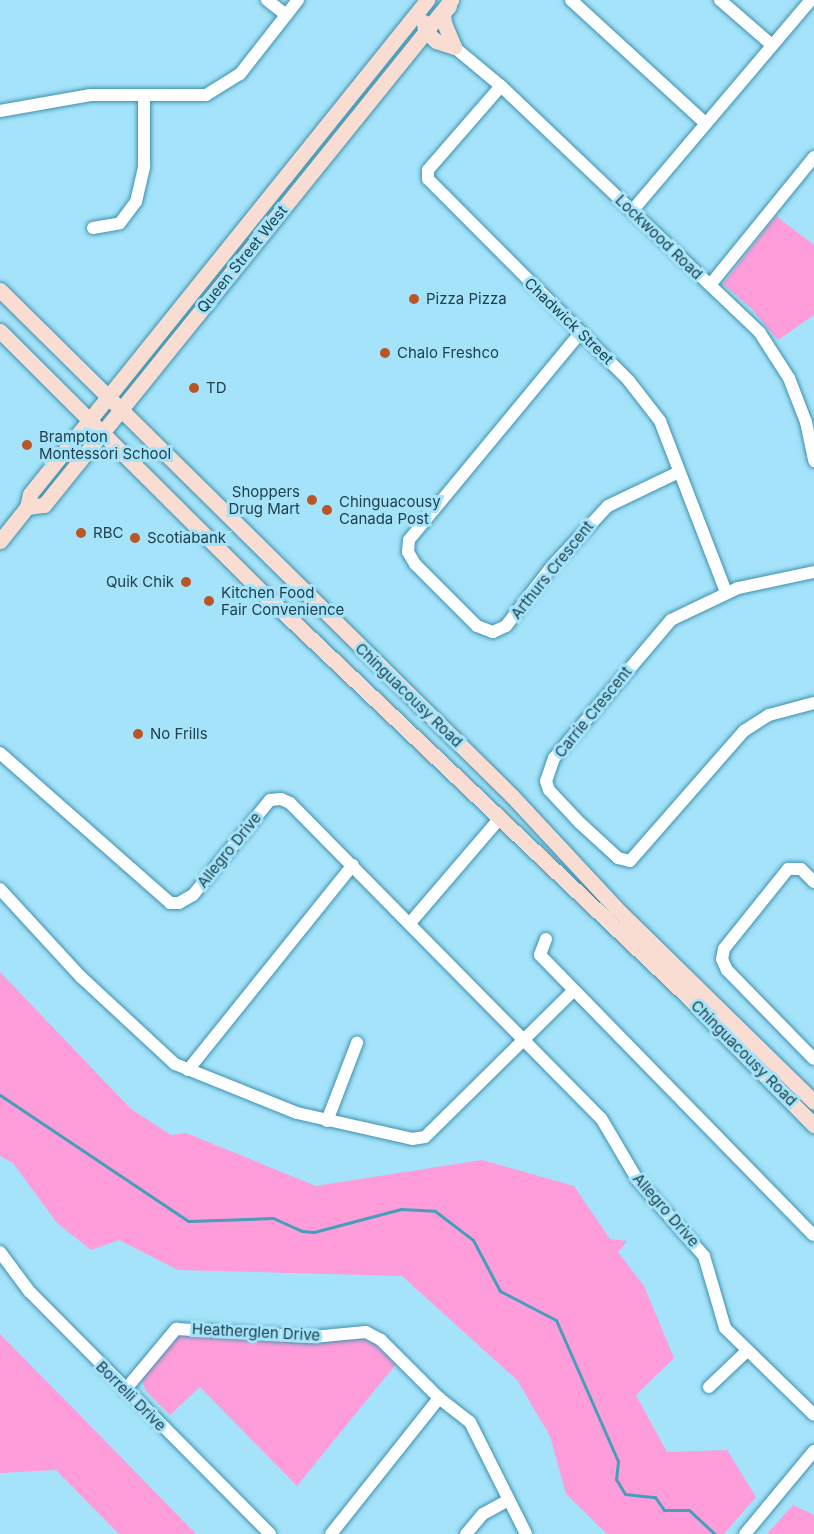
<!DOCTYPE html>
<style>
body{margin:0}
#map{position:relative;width:814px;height:1534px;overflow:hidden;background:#a4e3fa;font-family:Inter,sans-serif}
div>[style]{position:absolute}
.green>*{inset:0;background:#fe9dd9}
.stream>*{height:3px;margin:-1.5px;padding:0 1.5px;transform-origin:1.5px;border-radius:1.5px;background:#459ebc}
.roads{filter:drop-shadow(0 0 2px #3f91ad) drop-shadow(0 0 2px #3f91ad)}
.minor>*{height:12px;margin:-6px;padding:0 6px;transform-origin:6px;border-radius:6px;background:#fff}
.major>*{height:15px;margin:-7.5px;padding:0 7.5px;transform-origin:7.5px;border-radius:7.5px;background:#faddd2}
.dots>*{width:16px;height:16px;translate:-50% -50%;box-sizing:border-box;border:3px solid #a4e3fa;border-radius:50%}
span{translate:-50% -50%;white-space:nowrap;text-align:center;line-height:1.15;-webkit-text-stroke:6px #a4e3fa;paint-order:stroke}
.street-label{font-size:15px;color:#1f414c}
.poi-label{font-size:15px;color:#1f414c}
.left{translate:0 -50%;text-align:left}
.right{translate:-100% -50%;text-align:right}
</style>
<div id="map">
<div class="green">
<div style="clip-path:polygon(776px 216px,814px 245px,814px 315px,778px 340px,751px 308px,723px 284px)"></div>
<div style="clip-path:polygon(0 972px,131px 1109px,171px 1135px,186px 1133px,316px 1186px,482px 1160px,574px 1186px,610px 1239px,627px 1241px,618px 1252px,644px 1286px,674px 1358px,636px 1395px,667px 1452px,727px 1450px,756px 1497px,724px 1534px,607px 1534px,566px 1494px,550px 1436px,517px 1380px,402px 1276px,178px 1270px,119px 1240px,91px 1250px,57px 1223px,13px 1163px,0 1156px)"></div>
<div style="clip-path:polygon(0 1334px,73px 1408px,196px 1534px,119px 1534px,56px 1470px,0 1473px)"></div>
<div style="clip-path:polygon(185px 1335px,315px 1344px,359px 1338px,372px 1342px,396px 1364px,297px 1486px,200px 1387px,170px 1415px,146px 1391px,142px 1380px,175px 1339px)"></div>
<div style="clip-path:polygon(793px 1505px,814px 1515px,814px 1534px,767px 1534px)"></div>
</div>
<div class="stream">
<div style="left:0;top:1095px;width:226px;rotate:33.8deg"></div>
<div style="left:188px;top:1221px;width:85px;rotate:-2deg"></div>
<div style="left:273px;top:1218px;width:32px;rotate:24deg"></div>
<div style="left:302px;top:1231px;width:12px;rotate:5deg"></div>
<div style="left:314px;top:1232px;width:90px;rotate:-14.8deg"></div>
<div style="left:401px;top:1209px;width:34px;rotate:3deg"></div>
<div style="left:435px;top:1211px;width:48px;rotate:37.3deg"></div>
<div style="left:473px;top:1240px;width:58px;rotate:62.1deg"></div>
<div style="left:500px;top:1291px;width:63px;rotate:27.4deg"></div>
<div style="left:556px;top:1320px;width:154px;rotate:66.3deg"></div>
<div style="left:618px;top:1461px;width:18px;rotate:96deg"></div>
<div style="left:616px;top:1479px;width:17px;rotate:59deg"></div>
<div style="left:625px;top:1494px;width:30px;rotate:6deg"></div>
<div style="left:655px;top:1497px;width:16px;rotate:55deg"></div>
<div style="left:664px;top:1510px;width:25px"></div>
<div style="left:689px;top:1510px;width:35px;rotate:43deg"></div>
</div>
<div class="roads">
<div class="minor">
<div style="left:267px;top:0;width:24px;rotate:38deg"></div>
<div style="left:571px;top:0;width:182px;rotate:42.5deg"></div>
<div style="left:720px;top:0;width:69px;rotate:40.9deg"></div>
<div style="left:454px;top:47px;width:61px;rotate:39.7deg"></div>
<div style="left:501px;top:86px;width:358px;rotate:43.6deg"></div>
<div style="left:760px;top:333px;width:54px;rotate:57.2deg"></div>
<div style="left:789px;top:378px;width:47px;rotate:68.9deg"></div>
<div style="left:806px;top:422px;width:40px;rotate:78deg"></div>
<div style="left:501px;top:86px;width:111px;rotate:131deg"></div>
<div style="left:428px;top:170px;width:9px;rotate:90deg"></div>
<div style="left:428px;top:179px;width:285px;rotate:45.1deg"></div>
<div style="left:629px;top:381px;width:51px;rotate:52.2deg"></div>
<div style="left:660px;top:421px;width:183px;rotate:68.9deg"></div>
<div style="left:0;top:111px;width:92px;rotate:-10deg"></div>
<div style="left:91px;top:95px;width:115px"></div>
<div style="left:206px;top:95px;width:40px;rotate:-32deg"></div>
<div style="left:240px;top:74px;width:94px;rotate:-51.9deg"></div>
<div style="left:632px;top:211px;width:277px;rotate:-49.7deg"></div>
<div style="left:93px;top:228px;width:27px;rotate:-10deg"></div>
<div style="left:120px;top:223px;width:26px;rotate:-53deg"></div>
<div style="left:136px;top:202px;width:37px;rotate:-77deg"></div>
<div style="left:144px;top:166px;width:69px;rotate:-90deg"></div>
<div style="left:710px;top:285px;width:165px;rotate:-50.9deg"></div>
<div style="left:581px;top:332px;width:270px;rotate:129.6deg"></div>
<div style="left:409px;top:540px;width:12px;rotate:95deg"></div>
<div style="left:408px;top:552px;width:14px;rotate:60deg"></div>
<div style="left:415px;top:564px;width:88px;rotate:45deg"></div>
<div style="left:477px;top:626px;width:17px;rotate:21deg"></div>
<div style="left:493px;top:632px;width:14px;rotate:-25deg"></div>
<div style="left:506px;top:626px;width:76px;rotate:-52.5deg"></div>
<div style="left:552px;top:566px;width:82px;rotate:-47deg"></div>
<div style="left:608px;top:506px;width:79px;rotate:-25.6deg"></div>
<div style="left:814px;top:572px;width:78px;rotate:168.1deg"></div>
<div style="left:738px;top:588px;width:74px;rotate:154.5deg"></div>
<div style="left:671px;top:620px;width:181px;rotate:130.3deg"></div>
<div style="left:554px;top:758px;width:24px;rotate:109deg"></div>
<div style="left:546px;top:781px;width:9px;rotate:72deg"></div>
<div style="left:549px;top:790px;width:45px;rotate:46.8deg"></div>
<div style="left:580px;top:823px;width:52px;rotate:42.6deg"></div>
<div style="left:618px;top:858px;width:12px;rotate:14deg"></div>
<div style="left:630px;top:861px;width:173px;rotate:-48.8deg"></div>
<div style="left:744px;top:731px;width:30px;rotate:-33deg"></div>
<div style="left:769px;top:715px;width:47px;rotate:-14.9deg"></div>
<div style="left:0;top:753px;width:227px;rotate:41.4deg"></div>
<div style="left:170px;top:903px;width:9px"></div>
<div style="left:179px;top:903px;width:16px;rotate:-30deg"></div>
<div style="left:193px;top:895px;width:122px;rotate:-51deg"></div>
<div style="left:270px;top:800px;width:11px;rotate:-5deg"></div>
<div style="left:281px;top:799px;width:10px;rotate:24deg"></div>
<div style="left:290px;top:803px;width:443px;rotate:45.4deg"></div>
<div style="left:601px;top:1118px;width:71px;rotate:59.5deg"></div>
<div style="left:637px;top:1179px;width:102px;rotate:49deg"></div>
<div style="left:704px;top:1256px;width:75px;rotate:73.7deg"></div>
<div style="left:725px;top:1328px;width:124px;rotate:44.3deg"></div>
<div style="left:814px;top:882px;width:18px;rotate:-135deg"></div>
<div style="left:801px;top:869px;width:13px;rotate:180deg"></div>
<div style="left:788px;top:869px;width:102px;rotate:128.7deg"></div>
<div style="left:724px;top:949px;width:10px;rotate:101deg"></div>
<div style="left:722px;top:959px;width:12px;rotate:66deg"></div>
<div style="left:727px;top:970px;width:124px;rotate:45.7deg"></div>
<div style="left:0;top:889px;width:120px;rotate:47.4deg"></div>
<div style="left:81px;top:977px;width:128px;rotate:42.8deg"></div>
<div style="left:175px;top:1064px;width:131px;rotate:21.9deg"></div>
<div style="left:297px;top:1113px;width:118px;rotate:12.7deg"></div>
<div style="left:412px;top:1139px;width:13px;rotate:-9deg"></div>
<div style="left:425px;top:1137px;width:208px;rotate:-44.6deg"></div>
<div style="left:410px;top:923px;width:137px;rotate:-49.4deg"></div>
<div style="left:546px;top:939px;width:17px;rotate:111deg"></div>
<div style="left:540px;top:955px;width:391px;rotate:45.7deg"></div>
<div style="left:188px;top:1070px;width:263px;rotate:-51.2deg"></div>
<div style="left:327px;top:1121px;width:84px;rotate:-69deg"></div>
<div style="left:0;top:1252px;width:49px;rotate:53.4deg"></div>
<div style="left:29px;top:1291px;width:342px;rotate:45.2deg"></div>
<div style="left:709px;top:1387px;width:52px;rotate:-43.5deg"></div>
<div style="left:125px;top:1390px;width:80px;rotate:-50.1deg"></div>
<div style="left:176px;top:1329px;width:136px;rotate:3.4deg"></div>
<div style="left:312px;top:1337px;width:54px;rotate:-5.3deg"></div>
<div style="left:366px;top:1332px;width:17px;rotate:28deg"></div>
<div style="left:381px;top:1340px;width:82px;rotate:45deg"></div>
<div style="left:439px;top:1398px;width:39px;rotate:38deg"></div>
<div style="left:470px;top:1422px;width:125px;rotate:63.4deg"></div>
<div style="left:331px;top:1534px;width:174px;rotate:-51.5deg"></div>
<div style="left:466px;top:1534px;width:26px;rotate:-50deg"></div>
<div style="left:483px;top:1514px;width:26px;rotate:-29deg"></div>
<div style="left:745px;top:1534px;width:108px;rotate:-50.3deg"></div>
</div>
<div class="major">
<div style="left:449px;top:6px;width:9px;rotate:131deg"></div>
<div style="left:443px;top:13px;width:10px;rotate:84deg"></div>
<div style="left:444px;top:23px;width:26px;rotate:67deg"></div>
<div style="left:424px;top:22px;width:9px;rotate:84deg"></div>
<div style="left:425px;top:31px;width:15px;rotate:42deg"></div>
<div style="left:436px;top:41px;width:19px;rotate:18deg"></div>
<div style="left:0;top:290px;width:721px;rotate:44.66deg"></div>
<div style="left:513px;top:797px;width:151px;rotate:47.1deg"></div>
<div style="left:616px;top:908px;width:277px;rotate:44.4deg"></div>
<div style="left:0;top:331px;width:370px;rotate:44.9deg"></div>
<div style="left:262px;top:592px;width:588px;rotate:43.55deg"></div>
<div style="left:688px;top:997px;width:180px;rotate:45.5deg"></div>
<div style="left:27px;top:507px;width:17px;rotate:-7deg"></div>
<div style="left:44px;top:505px;width:649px;rotate:-51.13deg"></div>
<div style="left:0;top:541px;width:43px;rotate:-51.5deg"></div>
<div style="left:27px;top:507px;width:13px;rotate:-77deg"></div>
<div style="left:30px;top:494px;width:634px;rotate:-51.21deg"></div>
</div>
</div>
<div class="dots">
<div style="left:414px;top:299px;background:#ba5525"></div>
<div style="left:385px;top:353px;background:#ba5525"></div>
<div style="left:194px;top:388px;background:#ba5525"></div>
<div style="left:27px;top:445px;background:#ba5525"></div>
<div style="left:312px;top:500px;background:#ba5525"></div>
<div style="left:327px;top:510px;background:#ba5525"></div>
<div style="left:81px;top:533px;background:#ba5525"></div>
<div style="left:135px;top:538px;background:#ba5525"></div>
<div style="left:186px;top:582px;background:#ba5525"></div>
<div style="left:209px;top:601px;background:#ba5525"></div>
<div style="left:138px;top:734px;background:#ba5525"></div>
</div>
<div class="street-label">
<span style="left:659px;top:237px;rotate:44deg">Lockwood Road</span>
<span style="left:242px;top:259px;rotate:-51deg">Queen Street West</span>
<span style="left:569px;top:321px;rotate:44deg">Chadwick Street</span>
<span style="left:552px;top:570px;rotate:-51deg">Arthurs Crescent</span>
<span style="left:409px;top:695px;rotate:44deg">Chinguacousy Road</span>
<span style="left:593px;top:712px;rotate:-51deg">Carrie Crescent</span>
<span style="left:229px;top:850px;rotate:-51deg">Allegro Drive</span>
<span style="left:744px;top:1053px;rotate:45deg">Chinguacousy Road</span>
<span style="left:666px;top:1210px;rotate:49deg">Allegro Drive</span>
<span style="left:256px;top:1332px;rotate:3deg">Heatherglen Drive</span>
<span style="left:131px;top:1396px;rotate:45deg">Borrelli Drive</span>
</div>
<div class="poi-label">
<span class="left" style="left:426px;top:299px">Pizza Pizza</span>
<span class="left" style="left:397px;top:353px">Chalo Freshco</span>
<span class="left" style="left:206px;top:388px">TD</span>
<span class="left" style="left:39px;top:445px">Brampton<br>Montessori School</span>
<span class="right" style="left:300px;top:500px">Shoppers<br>Drug Mart</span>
<span class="left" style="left:339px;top:510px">Chinguacousy<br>Canada Post</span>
<span class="left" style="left:93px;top:533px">RBC</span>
<span class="left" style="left:147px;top:538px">Scotiabank</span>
<span class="right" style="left:174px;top:582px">Quik Chik</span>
<span class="left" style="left:221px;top:601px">Kitchen Food<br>Fair Convenience</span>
<span class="left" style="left:150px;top:734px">No Frills</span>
</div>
</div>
